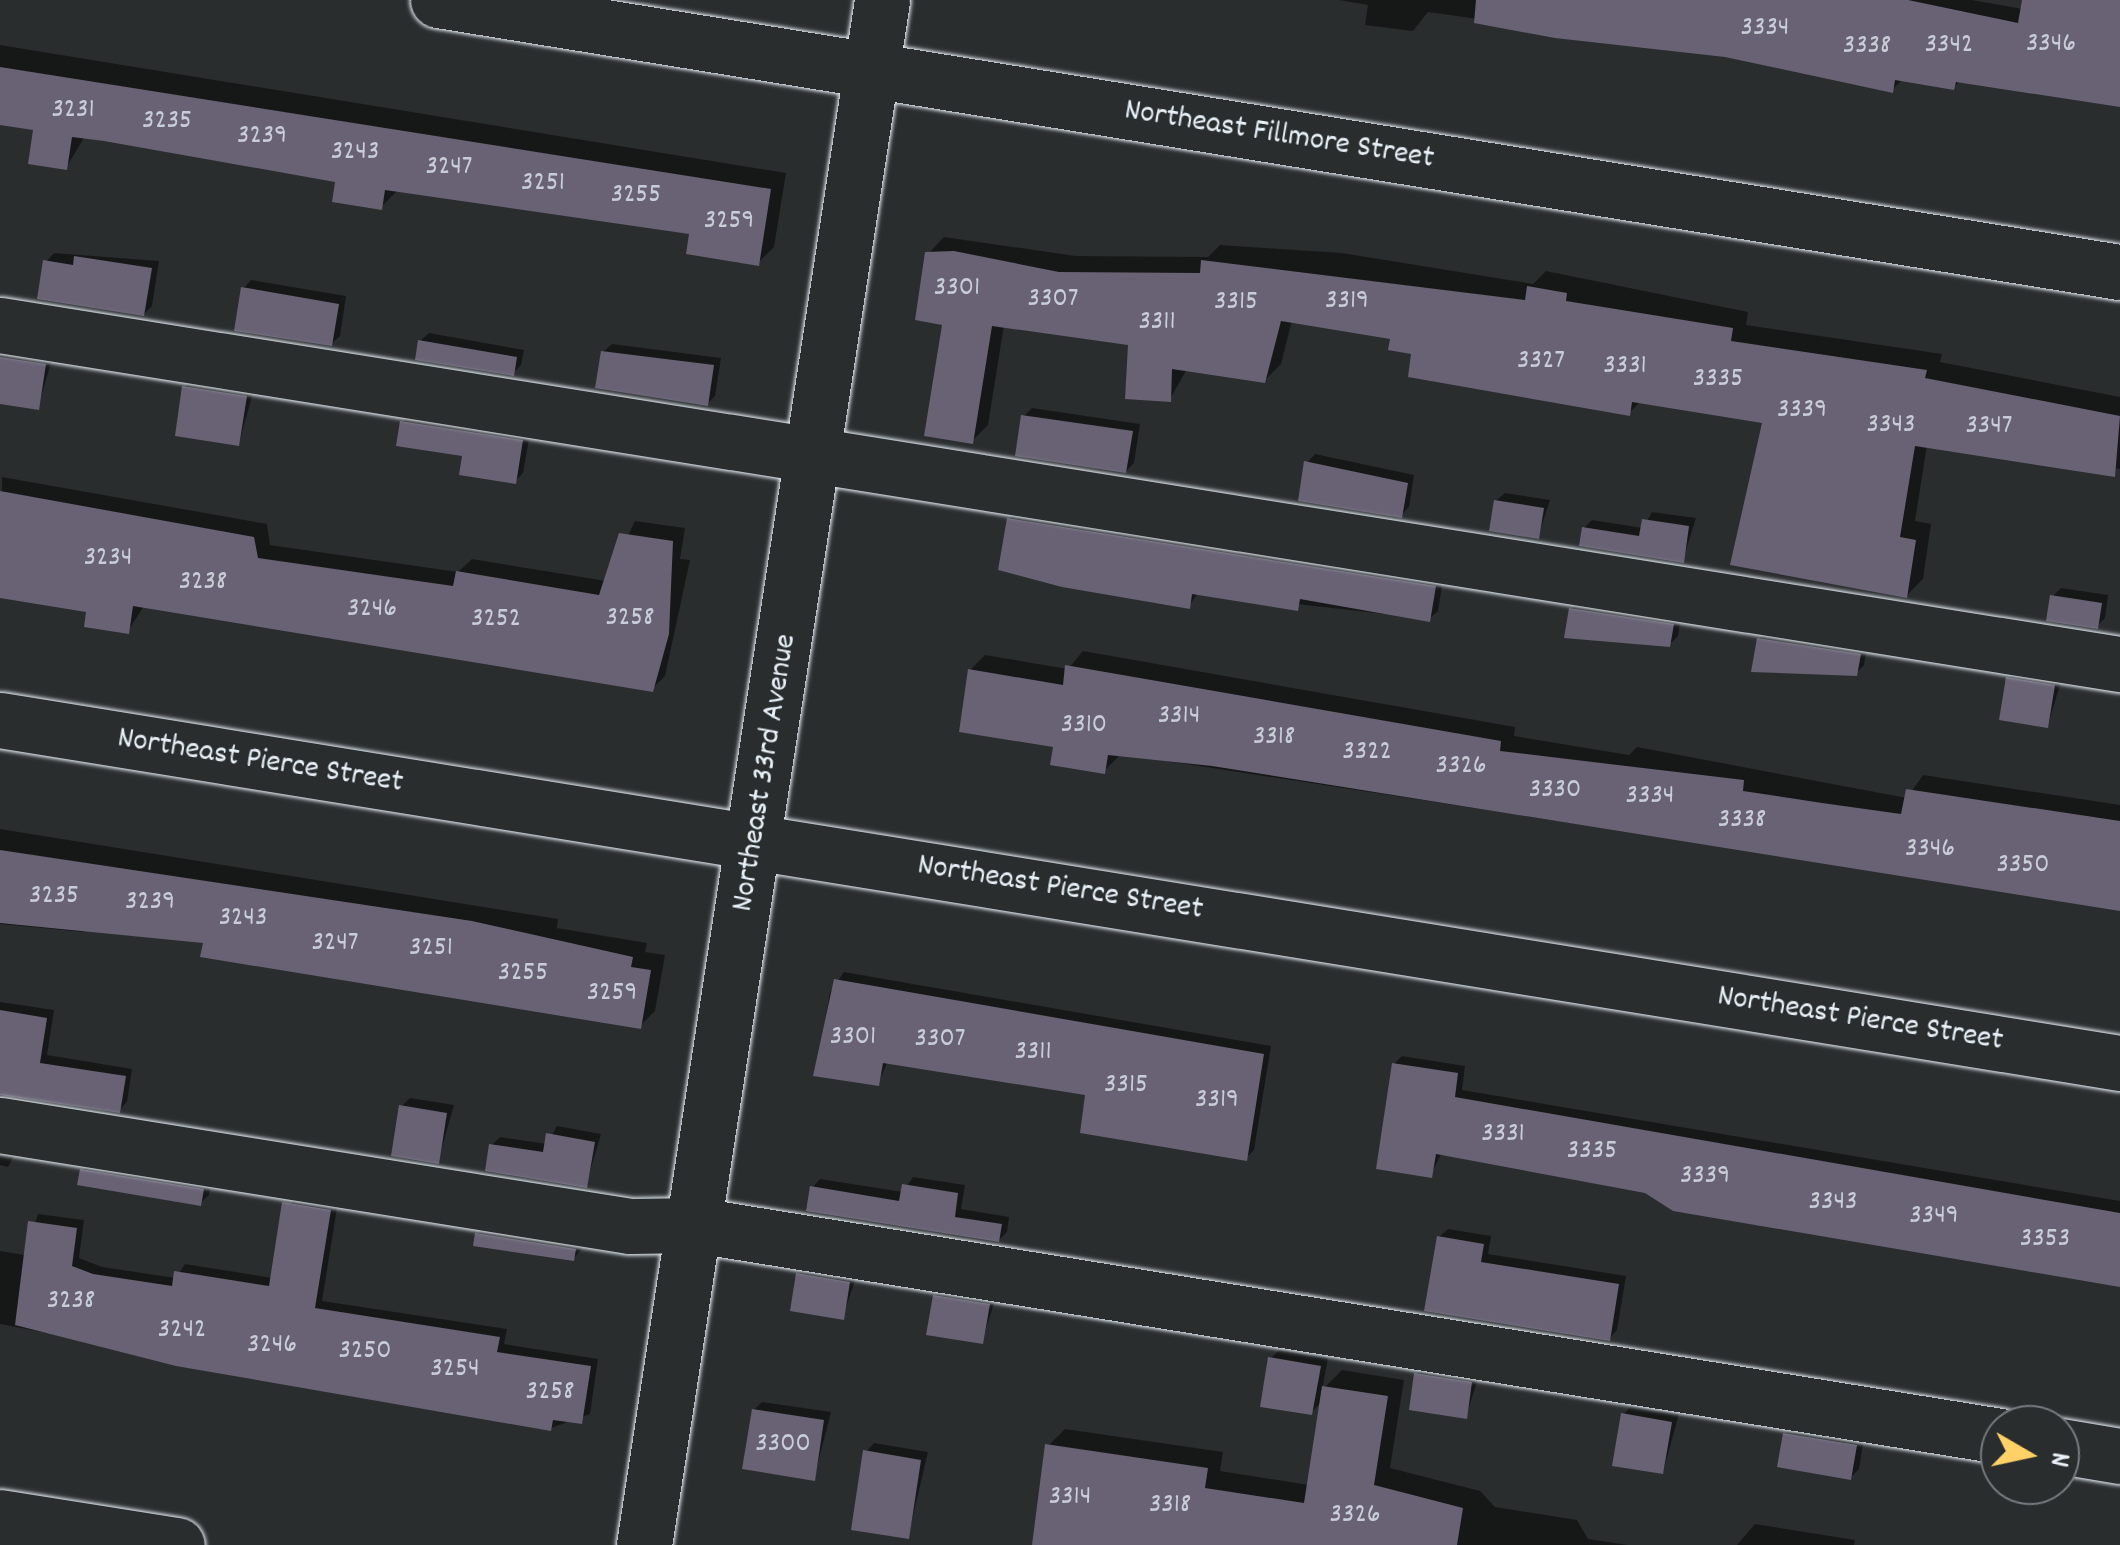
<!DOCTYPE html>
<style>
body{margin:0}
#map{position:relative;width:2120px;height:1545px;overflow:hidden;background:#2a2d2e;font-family:Dekko,sans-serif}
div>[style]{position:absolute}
.shadow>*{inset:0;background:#0007}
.building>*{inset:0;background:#686274}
.roads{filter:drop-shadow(0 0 2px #e8f1f8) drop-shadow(0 0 2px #e8f1f8)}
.minor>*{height:55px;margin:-27.5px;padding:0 27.5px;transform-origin:27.5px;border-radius:27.5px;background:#2a2d2e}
span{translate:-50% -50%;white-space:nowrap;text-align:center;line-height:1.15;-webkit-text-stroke:10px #2a2d2e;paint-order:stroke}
.number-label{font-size:28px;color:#c8cdd7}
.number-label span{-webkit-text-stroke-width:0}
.street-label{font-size:32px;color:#e8f1f8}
.north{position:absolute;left:1980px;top:1405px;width:100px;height:100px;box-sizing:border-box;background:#2a2d2e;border:2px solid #767b7f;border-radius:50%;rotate:99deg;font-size:28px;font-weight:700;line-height:40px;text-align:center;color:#e8f1f8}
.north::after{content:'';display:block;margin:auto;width:35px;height:45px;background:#ffd166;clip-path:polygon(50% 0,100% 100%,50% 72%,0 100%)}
</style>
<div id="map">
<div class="shadow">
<div style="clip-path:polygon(1339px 0,1972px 0,2023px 9px,2025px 0,2105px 0,2120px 32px,2120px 104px,1961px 80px,1954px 87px,1903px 79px,1892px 90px,1726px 54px,1428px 12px,1413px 31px,1365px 25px,1368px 5px)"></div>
<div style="clip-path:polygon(0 45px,786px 173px,774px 247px,758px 263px,692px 232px,397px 191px,381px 207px,337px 180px,85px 136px,66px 168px,36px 128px,0 124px)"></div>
<div style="clip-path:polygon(944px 237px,1076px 256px,1208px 257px,1220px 245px,1342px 253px,1533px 284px,1546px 271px,1748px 312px,1746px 325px,1942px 354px,1940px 362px,2120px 397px,2120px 469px,1927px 445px,1915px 521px,1931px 524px,1923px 579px,1906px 596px,1765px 421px,1641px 401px,1629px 413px,1393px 337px,1292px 320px,1281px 364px,1264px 381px,1187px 369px,1170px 399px,1131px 343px,1004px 325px,988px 425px,972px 441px,928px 254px)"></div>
<div style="clip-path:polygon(54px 253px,159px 261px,152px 306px,144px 314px,46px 262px)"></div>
<div style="clip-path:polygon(251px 280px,346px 296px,340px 336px,331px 344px,243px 289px)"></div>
<div style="clip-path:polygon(429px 333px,524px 350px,521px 365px,513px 373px,420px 341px)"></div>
<div style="clip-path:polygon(612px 344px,721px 358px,715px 396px,707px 404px,603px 352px)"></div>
<div style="clip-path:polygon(0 352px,53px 356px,38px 407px,0 401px)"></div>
<div style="clip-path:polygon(193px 379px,254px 389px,239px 443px,185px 387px)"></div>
<div style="clip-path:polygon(1032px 408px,1140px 424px,1134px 463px,1126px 471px,1024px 416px)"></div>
<div style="clip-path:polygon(411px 414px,530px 433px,523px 473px,515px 481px,402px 422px)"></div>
<div style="clip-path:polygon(1315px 454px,1414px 475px,1409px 507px,1401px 515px,1307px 463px)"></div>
<div style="clip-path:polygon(2px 477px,267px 524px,270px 545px,458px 572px,472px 559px,606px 581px,635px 521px,685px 528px,680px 559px,690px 560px,665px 676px,652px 689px,144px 606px,128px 631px,88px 610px,0 595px)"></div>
<div style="clip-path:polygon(1505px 493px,1550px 500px,1538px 537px,1496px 501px)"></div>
<div style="clip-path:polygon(1017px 511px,1443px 579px,1438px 611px,1429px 619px,1198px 593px,1189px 606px,1009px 519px)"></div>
<div style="clip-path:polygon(1652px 512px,1696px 518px,1683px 560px,1584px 528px,1592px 520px,1643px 528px)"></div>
<div style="clip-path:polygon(2061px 588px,2108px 595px,2105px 618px,2097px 626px,2053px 596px)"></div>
<div style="clip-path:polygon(1579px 601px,1681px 617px,1678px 636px,1669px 645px,1571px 609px)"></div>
<div style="clip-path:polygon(1767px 631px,1867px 647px,1864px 665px,1856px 674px,1759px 639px)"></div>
<div style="clip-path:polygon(1083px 651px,1515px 727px,1514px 736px,1629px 755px,1637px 747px,1907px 798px,1923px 775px,2120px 805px,2120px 907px,1121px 754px,1104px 771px,1056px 745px,970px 670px,985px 655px,1068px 669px)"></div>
<div style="clip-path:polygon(2016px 670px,2062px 678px,2048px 725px,2008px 679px)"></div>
<div style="clip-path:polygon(0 829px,558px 919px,557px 928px,647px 943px,645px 952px,665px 955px,655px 1011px,640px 1026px,206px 941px,93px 923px,84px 932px,0 924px)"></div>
<div style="clip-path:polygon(844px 972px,1271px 1046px,1254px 1150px,1246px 1158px,1088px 1093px,888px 1061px,878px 1084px,816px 1074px,830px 992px)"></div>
<div style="clip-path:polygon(0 1002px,54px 1010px,47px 1055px,132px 1069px,127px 1102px,119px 1110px,0 1093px)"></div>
<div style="clip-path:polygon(1402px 1056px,1465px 1066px,1462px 1090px,2120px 1201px,2120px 1283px,1442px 1152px,1431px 1175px,1394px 1064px)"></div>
<div style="clip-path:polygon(410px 1098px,454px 1105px,438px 1161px,402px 1106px)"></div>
<div style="clip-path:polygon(557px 1126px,601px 1134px,586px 1185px,492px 1145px,500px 1137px,547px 1144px)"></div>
<div style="clip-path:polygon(0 1141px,17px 1150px,8px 1167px,0 1165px)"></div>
<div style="clip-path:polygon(90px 1162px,211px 1182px,209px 1195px,200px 1203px,82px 1171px)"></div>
<div style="clip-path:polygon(913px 1177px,965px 1185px,961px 1209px,1009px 1217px,1007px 1232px,999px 1240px,812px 1188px,820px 1179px,903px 1192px)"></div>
<div style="clip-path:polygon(293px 1195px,338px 1202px,322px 1301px,507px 1329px,504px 1344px,598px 1359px,590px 1414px,551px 1428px,0 1324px,0 1251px,25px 1255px,38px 1214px,84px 1220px,79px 1258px,102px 1267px,176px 1278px,185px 1264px,273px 1278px)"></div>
<div style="clip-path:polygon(486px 1226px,583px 1241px,581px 1250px,573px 1259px,478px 1234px)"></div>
<div style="clip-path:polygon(1448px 1229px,1491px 1236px,1488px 1254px,1626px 1276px,1617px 1330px,1609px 1339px,1439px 1237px)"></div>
<div style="clip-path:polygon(807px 1266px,857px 1274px,843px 1317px,798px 1274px)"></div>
<div style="clip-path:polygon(943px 1288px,996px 1297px,982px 1341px,935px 1296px)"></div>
<div style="clip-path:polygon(1279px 1350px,1328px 1358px,1322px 1390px,1342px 1370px,1404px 1380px,1390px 1468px,1480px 1491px,1495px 1507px,1577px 1520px,1588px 1539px,1628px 1545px,1070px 1545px,1048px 1446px,1065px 1429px,1223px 1452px,1220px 1471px,1309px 1485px,1322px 1401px,1312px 1412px,1271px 1358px)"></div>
<div style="clip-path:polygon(1425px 1366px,1479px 1375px,1466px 1417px,1417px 1374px)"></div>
<div style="clip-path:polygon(762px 1402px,831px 1412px,814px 1478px,754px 1410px)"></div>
<div style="clip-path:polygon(1631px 1406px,1679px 1414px,1663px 1472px,1623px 1415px)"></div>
<div style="clip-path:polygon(1793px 1426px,1864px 1437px,1859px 1469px,1851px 1477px,1785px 1434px)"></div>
<div style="clip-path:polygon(874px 1443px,928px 1452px,908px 1537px,866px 1452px)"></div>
<div style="clip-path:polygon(1755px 1524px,1855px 1540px,1854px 1545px,1737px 1545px)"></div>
</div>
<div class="building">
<div style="clip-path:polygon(1476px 0,1908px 0,2018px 23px,2022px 0,2120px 0,2120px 107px,1956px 82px,1954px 90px,1895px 80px,1893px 93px,1725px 57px,1555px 38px,1474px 23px)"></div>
<div style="clip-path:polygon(0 67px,771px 189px,759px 266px,686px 254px,689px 234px,385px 190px,382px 210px,332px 202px,335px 182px,104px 141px,72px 137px,67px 170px,28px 164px,33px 130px,0 125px)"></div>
<div style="clip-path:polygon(954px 251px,1059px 272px,1200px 273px,1201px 260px,1525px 300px,1527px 286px,1567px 293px,1566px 301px,1733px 328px,1731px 341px,1927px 370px,1925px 378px,2120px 416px,2115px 477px,1915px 446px,1900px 537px,1916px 540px,1907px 598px,1730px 565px,1762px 423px,1632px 402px,1630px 416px,1408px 377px,1411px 354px,1388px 350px,1390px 339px,1281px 321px,1265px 383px,1172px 369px,1171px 402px,1125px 399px,1128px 345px,992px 326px,973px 444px,924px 436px,942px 325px,915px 320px,925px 252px)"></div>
<div style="clip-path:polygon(74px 256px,152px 268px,144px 316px,37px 299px,43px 260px,73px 265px)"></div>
<div style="clip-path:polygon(241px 287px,339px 304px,332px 346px,234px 331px)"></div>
<div style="clip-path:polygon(418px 340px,517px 357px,514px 376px,415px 360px)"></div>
<div style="clip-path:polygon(601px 351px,714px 365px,708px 406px,595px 388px)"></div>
<div style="clip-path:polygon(0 357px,46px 364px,39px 410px,0 404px)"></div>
<div style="clip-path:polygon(182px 386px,247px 396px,239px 446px,175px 436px)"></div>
<div style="clip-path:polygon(1021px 415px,1133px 431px,1126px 473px,1015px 456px)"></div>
<div style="clip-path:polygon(400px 421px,523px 440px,516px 484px,459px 475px,462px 456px,396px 446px)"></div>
<div style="clip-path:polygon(1304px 461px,1408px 483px,1402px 518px,1298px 501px)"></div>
<div style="clip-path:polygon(0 491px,254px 537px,258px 558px,453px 586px,456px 571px,599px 595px,619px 533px,673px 541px,669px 634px,653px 692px,133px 606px,129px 634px,84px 627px,86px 612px,0 598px)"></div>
<div style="clip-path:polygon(1494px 500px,1544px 508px,1539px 539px,1489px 531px)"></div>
<div style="clip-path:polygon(1007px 518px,1436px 586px,1430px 622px,1300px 599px,1298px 611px,1192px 594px,1190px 609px,1062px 587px,998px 570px)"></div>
<div style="clip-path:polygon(1642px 519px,1689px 526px,1684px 563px,1579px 546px,1582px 527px,1639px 536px)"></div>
<div style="clip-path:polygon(2050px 595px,2102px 603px,2098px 629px,2046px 621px)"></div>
<div style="clip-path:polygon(1569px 608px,1674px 624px,1670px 647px,1564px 638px)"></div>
<div style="clip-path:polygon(1757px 638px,1861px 654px,1857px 676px,1751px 672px)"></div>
<div style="clip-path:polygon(1065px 665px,1501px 741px,1500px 751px,1744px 780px,1743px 791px,1822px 803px,1901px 814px,1906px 789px,2120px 821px,2120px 911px,1212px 766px,1108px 755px,1105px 774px,1050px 765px,1053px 747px,959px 732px,968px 669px,1063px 685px)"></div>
<div style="clip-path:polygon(2006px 677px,2055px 685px,2048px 728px,1999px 720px)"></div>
<div style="clip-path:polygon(0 850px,472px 921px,633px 957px,631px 967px,651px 970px,641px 1029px,200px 957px,203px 943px,0 923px)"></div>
<div style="clip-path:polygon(834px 979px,1264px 1054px,1247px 1161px,1080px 1133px,1085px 1095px,883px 1063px,879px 1086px,813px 1076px)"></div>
<div style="clip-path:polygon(0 1010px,47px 1018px,40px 1063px,126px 1076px,120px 1113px,0 1095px)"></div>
<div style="clip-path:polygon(1392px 1063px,1458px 1073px,1455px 1097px,2120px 1213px,2120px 1287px,1673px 1211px,1645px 1193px,1436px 1154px,1432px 1178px,1376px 1169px)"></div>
<div style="clip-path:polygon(399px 1105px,447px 1113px,439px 1164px,391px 1156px)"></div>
<div style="clip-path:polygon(546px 1133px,595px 1142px,587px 1188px,485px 1171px,489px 1144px,543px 1152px)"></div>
<div style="clip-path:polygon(80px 1169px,204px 1189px,201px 1206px,77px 1185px)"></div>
<div style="clip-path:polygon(902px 1184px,958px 1193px,955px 1217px,1002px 1224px,999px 1242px,806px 1211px,810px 1186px,899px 1201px)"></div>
<div style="clip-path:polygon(282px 1202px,331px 1210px,315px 1308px,500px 1337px,497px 1352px,591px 1366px,582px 1424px,553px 1420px,551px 1431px,176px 1366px,15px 1325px,28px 1221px,77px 1228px,72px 1266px,93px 1274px,172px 1286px,174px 1271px,269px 1286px)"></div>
<div style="clip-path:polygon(475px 1233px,576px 1249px,574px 1261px,473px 1246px)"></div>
<div style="clip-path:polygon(1437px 1236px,1484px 1244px,1481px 1262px,1619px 1284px,1610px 1341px,1424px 1311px)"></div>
<div style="clip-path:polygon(796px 1273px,850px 1282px,844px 1320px,790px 1311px)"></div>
<div style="clip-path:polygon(933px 1295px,990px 1304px,983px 1344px,926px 1335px)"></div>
<div style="clip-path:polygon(1268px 1357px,1321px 1366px,1312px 1415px,1260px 1407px)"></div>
<div style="clip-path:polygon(1414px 1373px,1472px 1382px,1467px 1419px,1409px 1410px)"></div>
<div style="clip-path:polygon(1322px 1386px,1388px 1396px,1374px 1485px,1463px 1508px,1457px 1545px,1032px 1545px,1045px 1444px,1208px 1468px,1205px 1488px,1304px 1503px)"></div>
<div style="clip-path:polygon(752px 1409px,824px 1420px,815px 1481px,742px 1469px)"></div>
<div style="clip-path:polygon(1621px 1413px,1672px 1422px,1663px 1474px,1612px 1466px)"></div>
<div style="clip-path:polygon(1783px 1433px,1857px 1445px,1851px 1480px,1777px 1467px)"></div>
<div style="clip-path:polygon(863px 1450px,921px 1460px,909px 1539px,851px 1530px)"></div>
</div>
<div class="roads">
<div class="minor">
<div style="left:438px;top:0;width:1704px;rotate:9.19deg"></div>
<div style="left:0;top:325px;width:2147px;rotate:9.09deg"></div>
<div style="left:0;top:720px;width:2148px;rotate:9.19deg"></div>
<div style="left:0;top:1125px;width:638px;rotate:9.11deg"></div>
<div style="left:630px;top:1226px;width:66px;rotate:-0.9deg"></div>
<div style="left:696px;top:1225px;width:1321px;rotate:9.19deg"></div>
<div style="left:2060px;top:1446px;width:61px;rotate:9.5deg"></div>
<div style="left:0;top:1517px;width:179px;rotate:9deg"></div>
<div style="left:644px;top:1545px;width:1563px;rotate:-81.24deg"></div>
</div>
</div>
<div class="number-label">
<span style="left:1765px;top:29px">3334</span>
<span style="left:2051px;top:45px">3346</span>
<span style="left:1949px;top:46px">3342</span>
<span style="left:1867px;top:47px">3338</span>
<span style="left:73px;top:111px">3231</span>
<span style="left:167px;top:122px">3235</span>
<span style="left:262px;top:137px">3239</span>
<span style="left:355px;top:153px">3243</span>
<span style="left:449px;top:168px">3247</span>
<span style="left:543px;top:184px">3251</span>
<span style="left:636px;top:196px">3255</span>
<span style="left:729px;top:222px">3259</span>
<span style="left:957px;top:289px">3301</span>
<span style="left:1053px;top:300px">3307</span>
<span style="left:1347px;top:302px">3319</span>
<span style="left:1236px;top:303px">3315</span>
<span style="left:1157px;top:323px">3311</span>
<span style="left:1541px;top:362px">3327</span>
<span style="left:1625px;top:367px">3331</span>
<span style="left:1718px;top:380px">3335</span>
<span style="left:1802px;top:411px">3339</span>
<span style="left:1891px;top:426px">3343</span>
<span style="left:1989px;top:427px">3347</span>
<span style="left:108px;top:559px">3234</span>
<span style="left:203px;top:583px">3238</span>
<span style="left:372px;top:610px">3246</span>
<span style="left:630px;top:619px">3258</span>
<span style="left:496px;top:620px">3252</span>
<span style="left:1179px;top:717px">3314</span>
<span style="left:1084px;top:726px">3310</span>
<span style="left:1274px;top:738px">3318</span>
<span style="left:1367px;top:753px">3322</span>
<span style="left:1461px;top:767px">3326</span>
<span style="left:1555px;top:791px">3330</span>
<span style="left:1650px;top:797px">3334</span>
<span style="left:1742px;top:821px">3338</span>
<span style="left:1930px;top:850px">3346</span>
<span style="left:2023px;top:866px">3350</span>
<span style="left:54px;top:897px">3235</span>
<span style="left:150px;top:903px">3239</span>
<span style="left:243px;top:919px">3243</span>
<span style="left:335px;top:944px">3247</span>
<span style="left:431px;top:949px">3251</span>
<span style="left:523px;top:974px">3255</span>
<span style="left:612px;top:994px">3259</span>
<span style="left:853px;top:1038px">3301</span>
<span style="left:940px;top:1040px">3307</span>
<span style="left:1033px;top:1053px">3311</span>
<span style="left:1126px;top:1086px">3315</span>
<span style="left:1217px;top:1101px">3319</span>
<span style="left:1503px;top:1135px">3331</span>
<span style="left:1592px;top:1152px">3335</span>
<span style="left:1705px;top:1177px">3339</span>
<span style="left:1833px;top:1203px">3343</span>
<span style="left:1934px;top:1217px">3349</span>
<span style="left:2045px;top:1240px">3353</span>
<span style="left:71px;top:1302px">3238</span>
<span style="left:182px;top:1331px">3242</span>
<span style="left:272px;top:1346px">3246</span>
<span style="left:365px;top:1352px">3250</span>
<span style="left:455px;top:1370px">3254</span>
<span style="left:550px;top:1393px">3258</span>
<span style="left:783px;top:1445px">3300</span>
<span style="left:1070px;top:1498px">3314</span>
<span style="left:1170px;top:1506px">3318</span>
<span style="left:1355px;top:1516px">3326</span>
</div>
<div class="street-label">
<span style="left:1279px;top:136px;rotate:9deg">Northeast Fillmore Street</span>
<span style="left:260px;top:762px;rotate:9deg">Northeast Pierce Street</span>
<span style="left:766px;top:773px;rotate:-81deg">Northeast 33rd Avenue</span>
<span style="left:1060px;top:889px;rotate:9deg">Northeast Pierce Street</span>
<span style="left:1860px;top:1020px;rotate:9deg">Northeast Pierce Street</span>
</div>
<div class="north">N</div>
</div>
